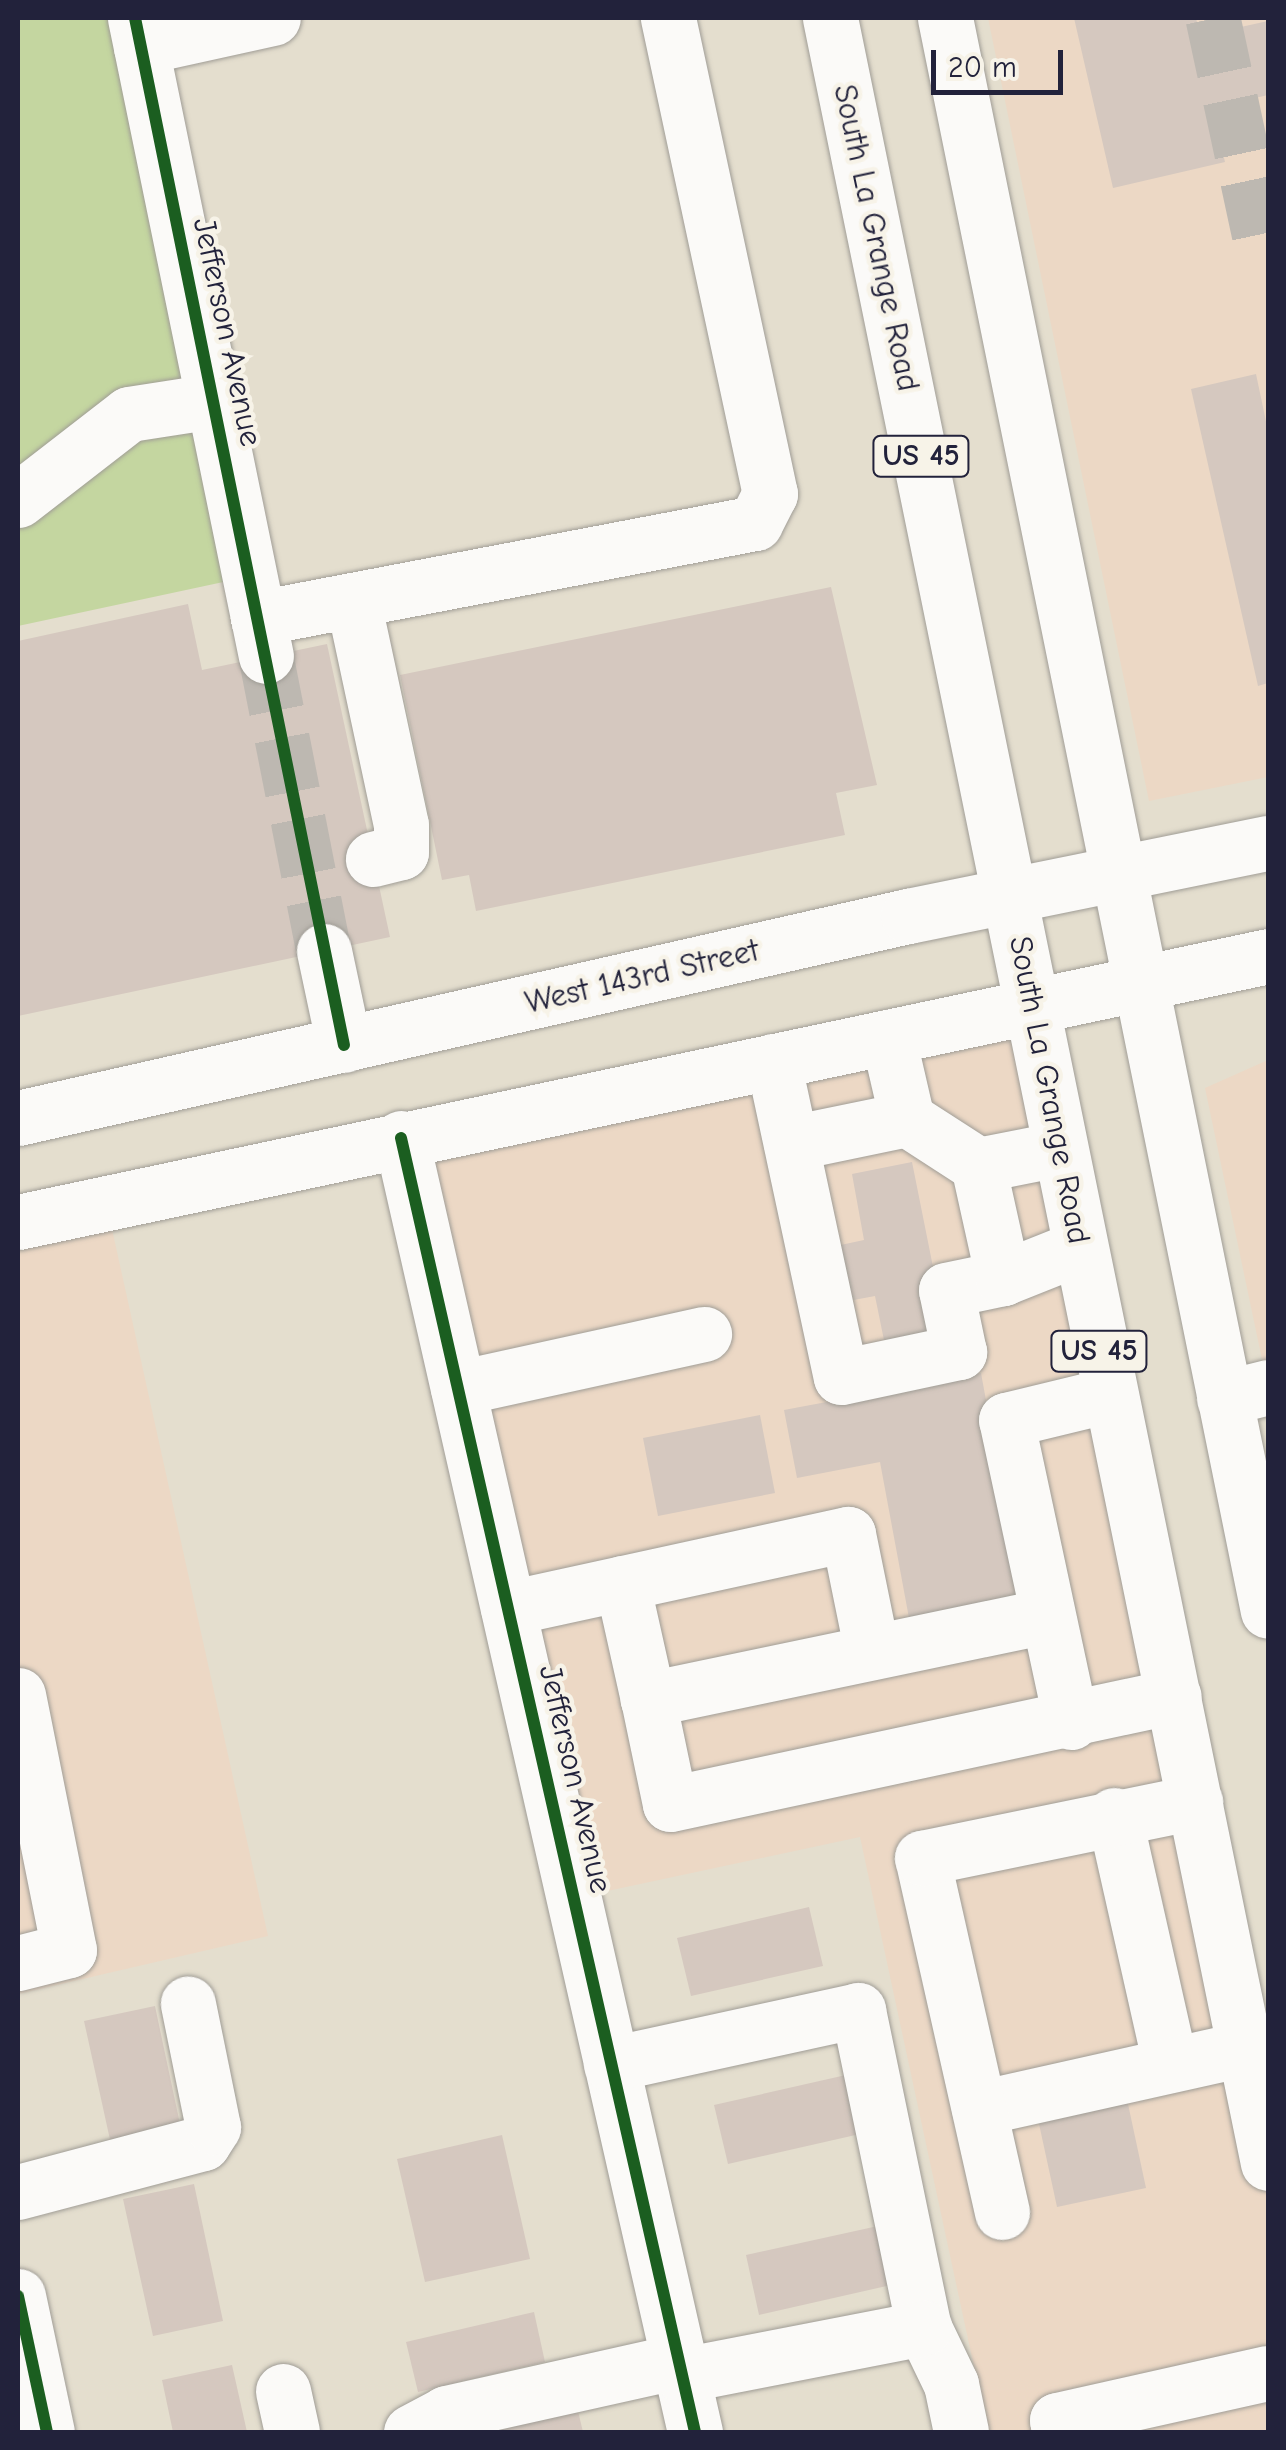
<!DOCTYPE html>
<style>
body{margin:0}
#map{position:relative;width:1286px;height:2450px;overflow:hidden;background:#e4dece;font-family:"Comic Neue",sans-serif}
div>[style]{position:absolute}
.built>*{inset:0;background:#ecd8c5}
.green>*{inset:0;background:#c4d6a0}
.building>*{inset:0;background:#d5c8bf}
.minor-tunnel>*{height:55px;margin-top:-27.5px;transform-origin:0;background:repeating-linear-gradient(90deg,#bdb8b1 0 55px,transparent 0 83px)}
.roads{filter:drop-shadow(0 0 2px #a09d96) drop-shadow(0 0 2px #a09d96)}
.minor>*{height:55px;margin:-27.5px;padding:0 27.5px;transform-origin:27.5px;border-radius:27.5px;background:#fbfaf8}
.major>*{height:55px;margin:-27.5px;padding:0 27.5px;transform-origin:27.5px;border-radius:27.5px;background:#fbfaf8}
.highway>*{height:55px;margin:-27.5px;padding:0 27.5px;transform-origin:27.5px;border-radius:27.5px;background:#fbfaf8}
.cycleway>*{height:12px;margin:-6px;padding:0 6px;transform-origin:6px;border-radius:6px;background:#1b5e20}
span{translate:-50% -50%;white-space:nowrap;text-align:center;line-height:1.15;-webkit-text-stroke:9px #f7f3e8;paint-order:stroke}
.shield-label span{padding:2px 8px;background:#f7f3e8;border:2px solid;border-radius:8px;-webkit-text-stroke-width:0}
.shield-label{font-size:30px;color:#22223b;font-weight:700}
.street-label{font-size:32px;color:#22223b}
.frame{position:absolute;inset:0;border:20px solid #22223b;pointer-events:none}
.scale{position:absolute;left:931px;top:50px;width:132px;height:45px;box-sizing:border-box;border:5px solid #22223b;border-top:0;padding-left:12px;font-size:30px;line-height:35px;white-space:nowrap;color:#22223b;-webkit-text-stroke:8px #f7f3e8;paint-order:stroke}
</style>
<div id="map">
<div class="built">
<div style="clip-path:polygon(988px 18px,1268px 18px,1268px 777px,1149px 801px)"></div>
<div style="clip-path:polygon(1021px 1018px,1268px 2195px,1268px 2432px,988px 2432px,860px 1837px,584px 1896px,413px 1147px)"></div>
<div style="clip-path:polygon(1268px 1060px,1268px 1388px,1205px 1088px)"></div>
<div style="clip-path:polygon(108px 1211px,268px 1936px,18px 1994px,18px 1231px)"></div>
</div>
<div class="green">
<div style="clip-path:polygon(18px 18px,129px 18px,242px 578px,18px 626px)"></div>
</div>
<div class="building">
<div style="clip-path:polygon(1074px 18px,1196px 18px,1200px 36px,1268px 21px,1268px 95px,1212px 108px,1225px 162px,1113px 188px)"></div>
<div style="clip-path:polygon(1256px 374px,1268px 431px,1268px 683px,1258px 686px,1191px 389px)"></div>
<div style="clip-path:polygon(831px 587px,877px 785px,836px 793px,845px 835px,476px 911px,469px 875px,442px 880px,400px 675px)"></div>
<div style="clip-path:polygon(188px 604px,202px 670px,327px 644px,390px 937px,18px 1016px,18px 641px)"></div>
<div style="clip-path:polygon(912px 1162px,949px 1347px,888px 1360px,875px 1296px,832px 1304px,822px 1249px,864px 1240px,852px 1174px)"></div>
<div style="clip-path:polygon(981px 1373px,1022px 1597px,909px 1618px,880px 1462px,797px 1478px,784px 1410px)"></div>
<div style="clip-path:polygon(760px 1415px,775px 1493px,658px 1516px,643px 1438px)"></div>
<div style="clip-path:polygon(809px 1907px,823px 1966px,691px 1996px,677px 1938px)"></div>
<div style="clip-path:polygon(155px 2006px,184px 2143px,114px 2158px,84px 2021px)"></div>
<div style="clip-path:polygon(846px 2075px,860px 2134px,728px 2164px,714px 2105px)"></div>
<div style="clip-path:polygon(1125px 2090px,1146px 2188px,1057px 2207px,1036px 2110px)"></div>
<div style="clip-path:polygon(502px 2135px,530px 2259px,425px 2282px,397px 2159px)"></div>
<div style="clip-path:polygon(194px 2184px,223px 2321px,153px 2336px,123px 2199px)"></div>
<div style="clip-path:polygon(878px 2226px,891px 2285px,759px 2315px,746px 2255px)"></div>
<div style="clip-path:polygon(534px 2312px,545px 2362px,418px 2392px,406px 2342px)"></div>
<div style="clip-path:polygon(232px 2365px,247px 2432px,173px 2432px,162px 2380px)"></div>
<div style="clip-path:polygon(578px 2411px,583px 2432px,490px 2432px,489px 2431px)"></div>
</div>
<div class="minor-tunnel">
<div style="left:1213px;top:18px;width:225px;rotate:77.9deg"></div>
<div style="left:266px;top:656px;width:301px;rotate:78.9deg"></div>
</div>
<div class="roads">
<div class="minor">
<div style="left:135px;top:18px;width:651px;rotate:78.4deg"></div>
<div style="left:141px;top:47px;width:135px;rotate:-12.4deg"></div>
<div style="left:18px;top:500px;width:140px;rotate:-37.8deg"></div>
<div style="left:129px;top:414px;width:85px;rotate:-8.8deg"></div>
<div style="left:353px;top:601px;width:229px;rotate:77.9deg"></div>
<div style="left:401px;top:825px;width:27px;rotate:90deg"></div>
<div style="left:401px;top:852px;width:29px;rotate:166deg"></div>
<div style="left:258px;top:618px;width:506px;rotate:-10.82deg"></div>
<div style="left:755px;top:523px;width:33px;rotate:-63deg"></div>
<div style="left:770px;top:494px;width:487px;rotate:-102.1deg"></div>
<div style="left:324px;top:951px;width:96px;rotate:78deg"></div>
<div style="left:888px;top:1037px;width:84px;rotate:77deg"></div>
<div style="left:773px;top:1061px;width:323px;rotate:77.9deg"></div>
<div style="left:841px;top:1377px;width:121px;rotate:-12deg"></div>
<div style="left:959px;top:1352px;width:63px;rotate:-101.8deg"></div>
<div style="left:946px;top:1290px;width:58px;rotate:-11.9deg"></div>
<div style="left:401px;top:1138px;width:1327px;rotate:77.2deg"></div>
<div style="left:791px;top:1143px;width:118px;rotate:-11.7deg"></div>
<div style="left:907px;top:1119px;width:85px;rotate:32.9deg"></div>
<div style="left:978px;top:1165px;width:83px;rotate:-11.2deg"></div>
<div style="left:978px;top:1165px;width:116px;rotate:77.5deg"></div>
<div style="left:1003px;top:1278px;width:81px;rotate:-21.8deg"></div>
<div style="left:458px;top:1388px;width:252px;rotate:-12.4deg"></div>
<div style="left:1224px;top:1398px;width:45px;rotate:-14deg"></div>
<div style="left:622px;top:1583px;width:119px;rotate:77.4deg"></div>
<div style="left:508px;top:1608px;width:348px;rotate:-12.3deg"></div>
<div style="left:848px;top:1534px;width:120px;rotate:78.5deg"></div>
<div style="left:1046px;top:1616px;width:407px;rotate:168.2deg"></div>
<div style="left:648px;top:1699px;width:107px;rotate:78.2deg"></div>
<div style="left:670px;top:1804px;width:515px;rotate:-12.09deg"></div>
<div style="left:18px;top:1695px;width:260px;rotate:78.7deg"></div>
<div style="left:69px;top:1950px;width:53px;rotate:165.7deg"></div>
<div style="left:1071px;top:1722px;width:309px;rotate:-102.1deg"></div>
<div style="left:1006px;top:1420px;width:106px;rotate:-13.6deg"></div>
<div style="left:1114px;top:1815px;width:255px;rotate:77.3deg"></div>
<div style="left:611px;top:2064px;width:253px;rotate:-12.3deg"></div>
<div style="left:858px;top:2010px;width:325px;rotate:78.3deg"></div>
<div style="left:924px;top:2328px;width:62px;rotate:64.3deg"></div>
<div style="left:951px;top:2384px;width:49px;rotate:78.2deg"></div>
<div style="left:979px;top:2108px;width:271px;rotate:-12.6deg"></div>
<div style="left:18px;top:2192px;width:191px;rotate:-14.8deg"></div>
<div style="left:203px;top:2143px;width:19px;rotate:-58deg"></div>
<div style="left:213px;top:2127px;width:126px;rotate:-101.5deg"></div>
<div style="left:1002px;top:2212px;width:363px;rotate:-102.7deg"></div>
<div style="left:922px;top:1858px;width:279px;rotate:-11.6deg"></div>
<div style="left:18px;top:2296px;width:139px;rotate:78deg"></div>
<div style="left:682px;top:2375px;width:247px;rotate:-11deg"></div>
<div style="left:283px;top:2391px;width:42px;rotate:77.6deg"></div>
<div style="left:411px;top:2432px;width:40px;rotate:-28deg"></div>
<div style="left:446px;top:2413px;width:239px;rotate:-12.6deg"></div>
<div style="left:1059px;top:2432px;width:12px;rotate:-99deg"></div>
<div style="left:1057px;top:2420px;width:216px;rotate:-12.6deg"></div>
</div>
<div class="major">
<div style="left:18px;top:1118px;width:913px;rotate:-12.79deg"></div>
<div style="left:908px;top:916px;width:367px;rotate:-11.5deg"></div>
<div style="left:18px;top:1222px;width:1278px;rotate:-12.01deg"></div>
</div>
<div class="highway">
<div style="left:830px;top:18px;width:2189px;rotate:78.46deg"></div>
<div style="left:945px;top:18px;width:1625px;rotate:78.54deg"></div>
</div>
</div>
<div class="cycleway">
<div style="left:135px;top:18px;width:1048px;rotate:78.5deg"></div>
<div style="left:401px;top:1138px;width:1327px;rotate:77.2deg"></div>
<div style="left:18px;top:2296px;width:139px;rotate:78deg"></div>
</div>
<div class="shield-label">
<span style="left:921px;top:456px">US 45</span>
<span style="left:1099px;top:1351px">US 45</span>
</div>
<div class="street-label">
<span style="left:876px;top:238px;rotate:78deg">South La Grange Road</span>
<span style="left:227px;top:332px;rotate:78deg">Jefferson Avenue</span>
<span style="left:642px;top:977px;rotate:-13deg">West 143rd Street</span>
<span style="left:1049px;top:1090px;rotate:79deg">South La Grange Road</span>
<span style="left:575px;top:1779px;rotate:77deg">Jefferson Avenue</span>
</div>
<div class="frame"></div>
<div class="scale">20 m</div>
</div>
